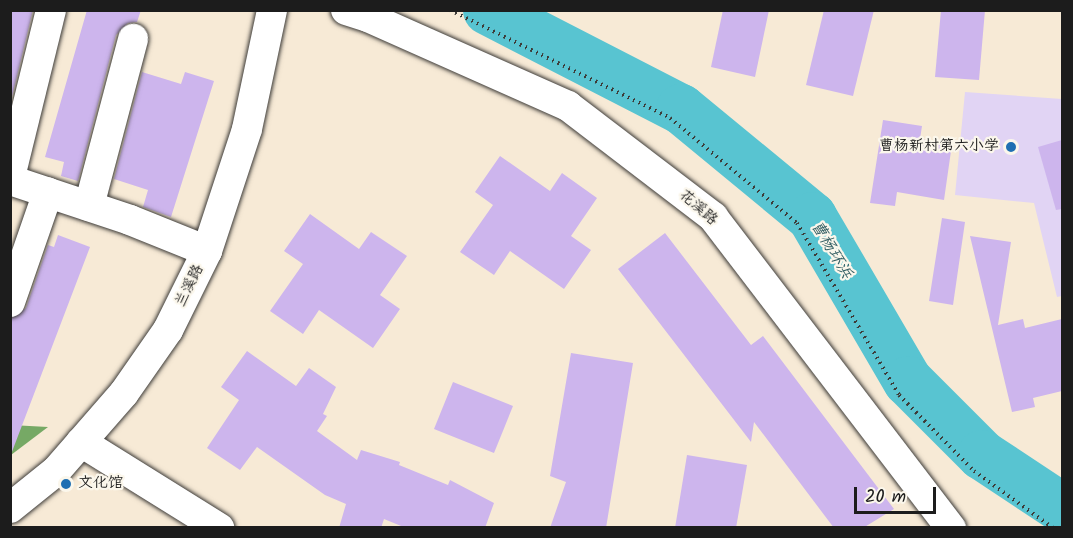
<!DOCTYPE html>
<meta charset="utf-8">
<style>
body{margin:0}
#map{position:relative;width:1073px;height:538px;overflow:hidden;background:#f7ead6;font-family:Kalam,"LXGW WenKai TC",sans-serif}
div>[style]{position:absolute}
.built>*{inset:0;background:#e1d4f4}
.forest>*{inset:0;background:#76a965}
.river>*{height:50px;margin:-25px;padding:0 25px;transform-origin:25px;border-radius:25px;background:#58c4d1}
.building>*{inset:0;background:#cdb5ed}
.path>*{height:4px;margin-top:-2px;transform-origin:0;background:repeating-linear-gradient(90deg,#3d3b38 0 1.5px,transparent 0 6px)}
.roads{filter:drop-shadow(0 0 2px #3d3b38) drop-shadow(0 0 2px #3d3b38)}
.minor>*{height:30px;margin:-15px;padding:0 15px;transform-origin:15px;border-radius:15px;background:#fff}
.dots>*{width:16px;height:16px;translate:-50% -50%;box-sizing:border-box;border:3px solid #fbf7ec;border-radius:50%}
span{translate:-50% -50%;white-space:nowrap;text-align:center;line-height:1.15;-webkit-text-stroke:4.5px #fbf7ec;paint-order:stroke}
.poi-label{font-size:15px;color:#1c1c1c}
.right{translate:-100% -50%;text-align:right}
.left{translate:0 -50%;text-align:left}
.street-label{font-size:15px;color:#1c1c1c}
.water-label{font-size:16px;color:#345f64;font-style:italic}
.frame{position:absolute;inset:0;border:12px solid #1c1c1c;pointer-events:none}
.scale{position:absolute;left:854px;top:487px;width:82px;height:27px;box-sizing:border-box;border:3px solid #1c1c1c;border-top:0;padding-left:8px;font-size:18px;line-height:21px;white-space:nowrap;color:#1c1c1c;-webkit-text-stroke:4px #fbf7ec;paint-order:stroke}
</style>
<div id="map">
<div class="built">
<div style="clip-path:polygon(965px 92px,1062px 99px,1062px 296px,1057px 297px,1034px 203px,955px 195px)"></div>
</div>
<div class="forest">
<div style="clip-path:polygon(11px 425px,48px 427px,11px 455px)"></div>
</div>
<div class="river">
<div style="left:488px;top:10px;width:217px;rotate:27.2deg"></div>
<div style="left:681px;top:109px;width:170px;rotate:39.5deg"></div>
<div style="left:812px;top:217px;width:190px;rotate:59.7deg"></div>
<div style="left:908px;top:381px;width:105px;rotate:45deg"></div>
<div style="left:982px;top:455px;width:96px;rotate:33.5deg"></div>
</div>
<div class="building">
<div style="clip-path:polygon(10px 10px,33px 10px,11px 101px,10px 101px)"></div>
<div style="clip-path:polygon(87px 10px,141px 10px,137px 22px,128px 23px,116px 35px,78px 181px,61px 176px,64px 162px,45px 157px)"></div>
<div style="clip-path:polygon(723px 10px,769px 10px,755px 77px,711px 67px)"></div>
<div style="clip-path:polygon(824px 10px,874px 10px,853px 96px,806px 85px)"></div>
<div style="clip-path:polygon(941px 10px,985px 10px,979px 80px,935px 77px)"></div>
<div style="clip-path:polygon(142px 72px,181px 84px,185px 72px,214px 81px,171px 217px,143px 207px,148px 190px,114px 179px)"></div>
<div style="clip-path:polygon(883px 120px,922px 126px,920px 139px,952px 144px,944px 200px,897px 192px,895px 206px,870px 203px)"></div>
<div style="clip-path:polygon(1062px 140px,1062px 209px,1056px 210px,1038px 147px)"></div>
<div style="clip-path:polygon(500px 156px,550px 191px,562px 173px,597px 198px,571px 236px,591px 250px,564px 289px,510px 251px,494px 275px,460px 252px,493px 205px,475px 192px)"></div>
<div style="clip-path:polygon(310px 214px,359px 249px,371px 232px,407px 256px,380px 295px,400px 309px,373px 348px,319px 310px,303px 334px,270px 311px,303px 264px,284px 251px)"></div>
<div style="clip-path:polygon(942px 218px,965px 222px,953px 305px,929px 301px)"></div>
<div style="clip-path:polygon(665px 233px,751px 345px,763px 336px,894px 509px,863px 528px,834px 528px,754px 422px,751px 442px,618px 269px)"></div>
<div style="clip-path:polygon(58px 235px,90px 247px,10px 457px,10px 319px,26px 308px,48px 245px,54px 247px)"></div>
<div style="clip-path:polygon(970px 236px,1011px 242px,998px 325px,1023px 319px,1025px 328px,1062px 319px,1062px 391px,1033px 398px,1035px 407px,1012px 412px)"></div>
<div style="clip-path:polygon(247px 351px,296px 386px,309px 368px,336px 387px,323px 414px,327px 416px,317px 431px,357px 460px,361px 450px,400px 462px,399px 465px,448px 485px,450px 480px,494px 503px,485px 528px,406px 528px,384px 519px,381px 528px,339px 528px,346px 504px,325px 495px,257px 447px,240px 470px,207px 448px,239px 400px,221px 387px)"></div>
<div style="clip-path:polygon(571px 353px,633px 363px,606px 528px,550px 528px,566px 482px,550px 476px)"></div>
<div style="clip-path:polygon(453px 382px,513px 406px,494px 453px,434px 429px)"></div>
<div style="clip-path:polygon(687px 455px,747px 465px,736px 528px,675px 528px)"></div>
</div>
<div class="path">
<div style="left:450px;top:10px;width:245px;rotate:26.1deg"></div>
<div style="left:670px;top:118px;width:165px;rotate:39.6deg"></div>
<div style="left:797px;top:223px;width:200px;rotate:59.3deg"></div>
<div style="left:899px;top:395px;width:107px;rotate:45.4deg"></div>
<div style="left:974px;top:471px;width:97px;rotate:35.8deg"></div>
</div>
<div class="roads">
<div class="minor">
<div style="left:346px;top:10px;width:23px;rotate:18deg"></div>
<div style="left:368px;top:17px;width:219px;rotate:24deg"></div>
<div style="left:568px;top:106px;width:183px;rotate:37.4deg"></div>
<div style="left:713px;top:217px;width:392px;rotate:52.6deg"></div>
<div style="left:10px;top:177px;width:172px;rotate:-76.2deg"></div>
<div style="left:10px;top:180px;width:126px;rotate:18.4deg"></div>
<div style="left:130px;top:220px;width:83px;rotate:21.9deg"></div>
<div style="left:89px;top:206px;width:173px;rotate:-75.2deg"></div>
<div style="left:10px;top:302px;width:116px;rotate:-70.9deg"></div>
<div style="left:81px;top:442px;width:163px;rotate:31.9deg"></div>
<div style="left:10px;top:508px;width:59px;rotate:-38.8deg"></div>
<div style="left:56px;top:471px;width:103px;rotate:-48.9deg"></div>
<div style="left:124px;top:393px;width:77px;rotate:-55.1deg"></div>
<div style="left:168px;top:330px;width:88px;rotate:-63.7deg"></div>
<div style="left:207px;top:251px;width:128px;rotate:-71.8deg"></div>
<div style="left:247px;top:129px;width:122px;rotate:-78.1deg"></div>
</div>
</div>
<div class="dots">
<div style="left:1011px;top:147px;background:#1f6fb2"></div>
<div style="left:66px;top:484px;background:#1f6fb2"></div>
</div>
<div class="poi-label">
<span class="right" style="left:999px;top:147px">曹杨新村第六小学</span>
<span class="left" style="left:78px;top:484px">文化馆</span>
</div>
<div class="street-label">
<span style="left:698px;top:208px;rotate:41deg">花溪路</span>
<span style="left:190px;top:286px;rotate:-64deg">兰溪路</span>
</div>
<div class="water-label">
<span style="left:831px;top:250px;rotate:59deg">曹杨环浜</span>
</div>
<div class="frame"></div>
<div class="scale">20 m</div>
</div>
